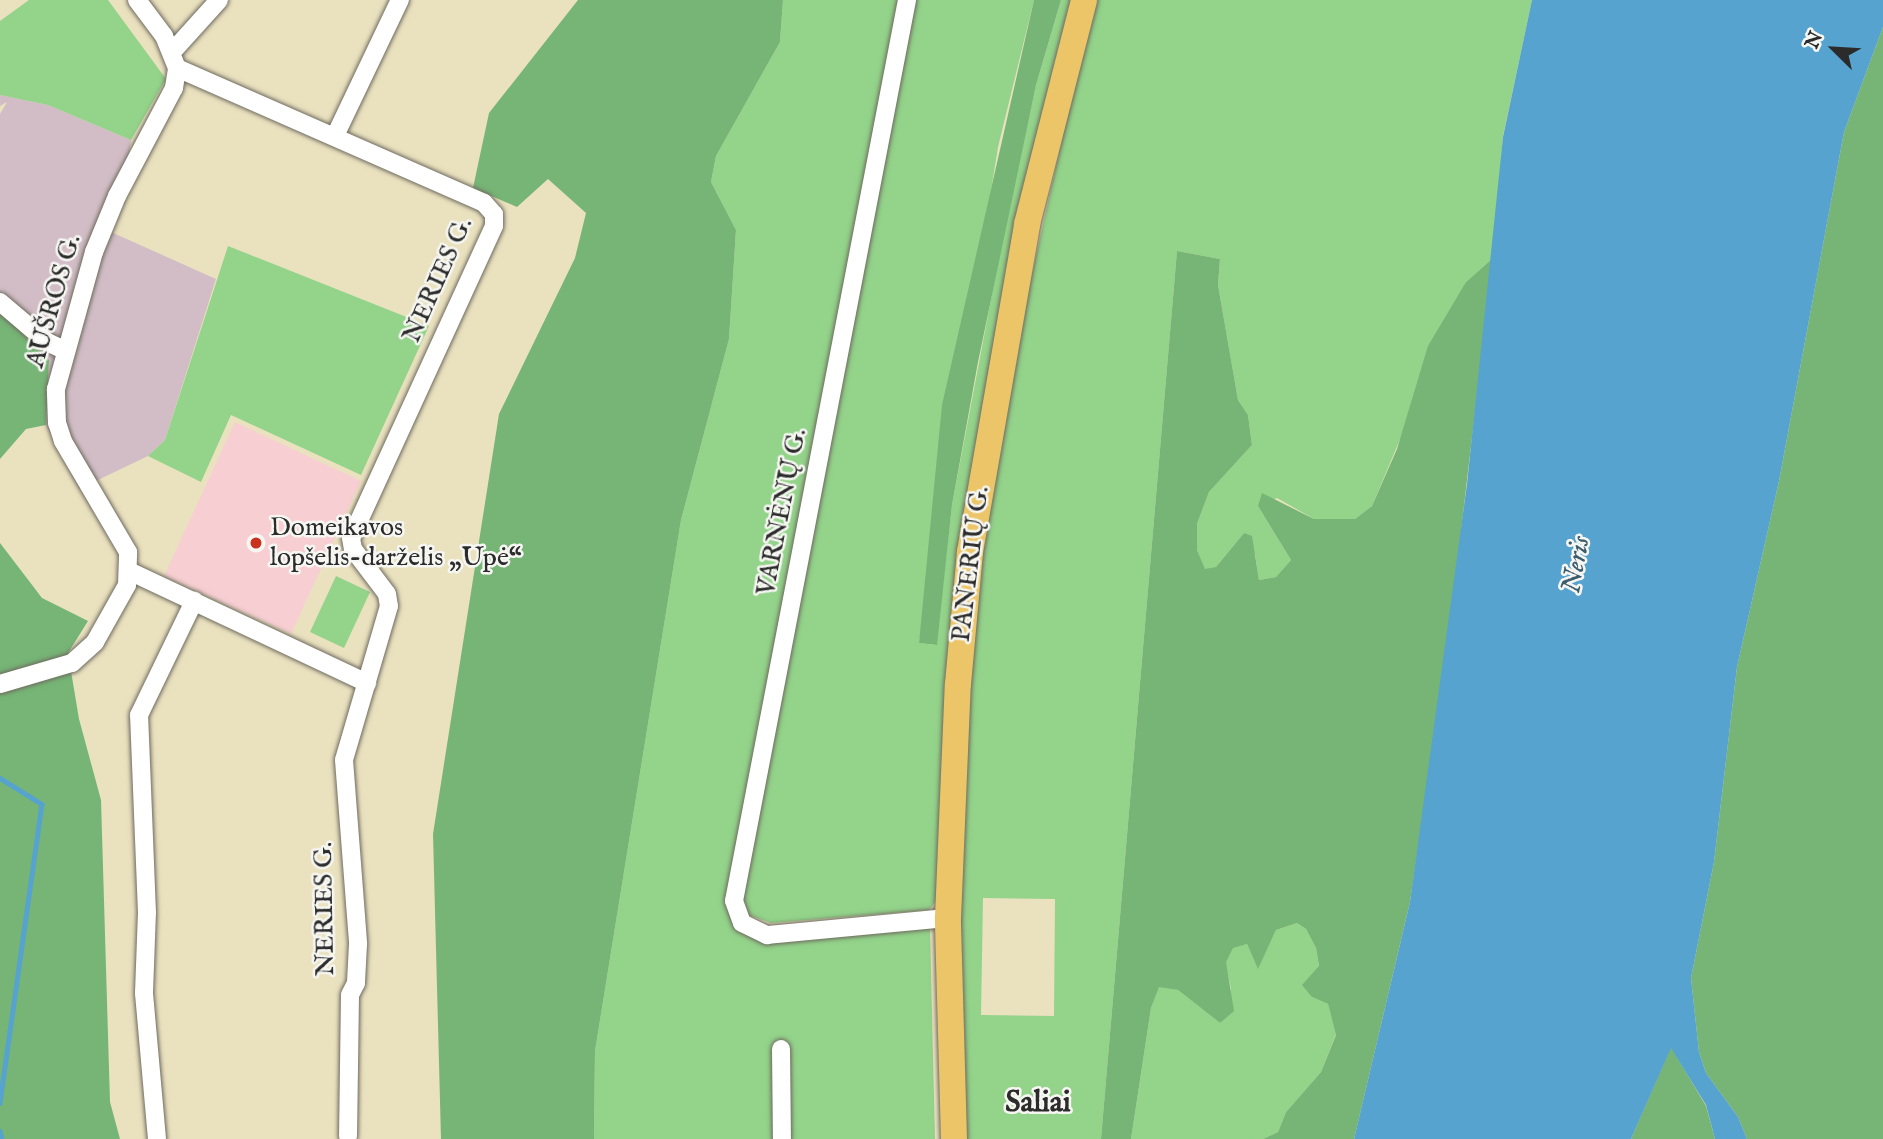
<!DOCTYPE html>
<meta charset="utf-8">
<style>
body{margin:0}
#map{position:relative;width:1883px;height:1139px;overflow:hidden;background:#eae1bf;font-family:"IM FELL English",serif}
div>[style]{position:absolute}
.built>*{inset:0;background:#f7cfd2}
.industrial>*{inset:0;background:#d2bdc6}
.green>*{inset:0;background:#93d38a}
.forest>*{inset:0;background:#76b576}
.water>*{inset:0;background:#55a3ce}
.stream>*{height:4.5px;margin:-2.25px;padding:0 2.25px;transform-origin:2.25px;border-radius:2.25px;background:#55a3ce}
.roads{filter:drop-shadow(0 0 2px #6e6b5f) drop-shadow(0 0 2px #6e6b5f)}
.street>*{height:18px;margin:-9px;padding:0 9px;transform-origin:9px;border-radius:9px;background:#fff}
.primary>*{height:26px;margin:-13px;padding:0 13px;transform-origin:13px;border-radius:13px;background:#ecc569}
.dots>*{width:19px;height:19px;translate:-50% -50%;box-sizing:border-box;border:4px solid #f6f6f2;border-radius:50%}
span{translate:-50% -50%;white-space:nowrap;text-align:center;line-height:1.15;-webkit-text-stroke:5px #f6f6f2;paint-order:stroke}
.street-label{font-size:26px;color:#2b2b2b}
.poi-label{font-size:26px;color:#2b2b2b}
.left{translate:0 -50%;text-align:left}
.water-label{font-size:28px;color:#3c5b6c;font-style:italic}
.quarter-label{font-size:30px;color:#2b2b2b;font-weight:700}
.north{position:absolute;left:1799px;top:14px;width:70px;height:70px;-webkit-text-stroke:5px #f6f6f2;paint-order:stroke;rotate:294deg;font-size:19px;font-weight:700;line-height:28px;text-align:center;color:#2b2b2b}
.north::after{content:'';display:block;margin:auto;width:24px;height:32px;background:#2b2b2b;clip-path:polygon(50% 0,100% 100%,50% 72%,0 100%)}
</style>
<div id="map">
<div class="built">
<div style="clip-path:polygon(235px 422px,361px 481px,291px 634px,164px 576px)"></div>
</div>
<div class="industrial">
<div style="clip-path:polygon(0 95px,48px 105px,131px 140px,120px 209px,111px 232px,216px 279px,165px 440px,148px 456px,79px 489px,46px 425px,49px 360px,0 310px,0 114px,7px 102px,0 106px)"></div>
</div>
<div class="green">
<div style="clip-path:polygon(29px 0,108px 0,166px 79px,131px 140px,48px 105px,0 95px,0 21px)"></div>
<div style="clip-path:polygon(783px 0,903px 0,727px 902px,746px 934px,930px 928px,935px 1139px,594px 1139px,595px 1051px,681px 520px,729px 339px,736px 230px,711px 182px,716px 156px,780px 42px)"></div>
<div style="clip-path:polygon(912px 0,1034px 0,998px 147px,919px 643px,936px 645px,952px 505px,1004px 231px,1036px 85px,1061px 0,1077px 0,1020px 219px,941px 895px,929px 910px,771px 923px,746px 914px,740px 902px)"></div>
<div style="clip-path:polygon(evenodd,1093px 0,1532px 0,1503px 136px,1493px 258px,1466px 282px,1372px 506px,1355px 519px,1314px 519px,1277px 498px,1258px 506px,1291px 560px,1276px 577px,1259px 580px,1255px 554px,1244px 533px,1216px 567px,1205px 570px,1197px 550px,1197px 524px,1209px 492px,1252px 445px,1248px 415px,1238px 400px,1218px 285px,1220px 259px,1177px 251px,1101px 1139px,964px 1139px,959px 885px,967px 679px,981px 544px,1005px 396px,1093px 0,983px 898px,1055px 899px,1054px 1016px,981px 1015px,983px 898px)"></div>
<div style="clip-path:polygon(228px 246px,429px 326px,361px 475px,231px 415px,201px 482px,148px 456px,165px 440px)"></div>
<div style="clip-path:polygon(336px 576px,370px 592px,344px 648px,310px 632px)"></div>
<div style="clip-path:polygon(1297px 923px,1306px 929px,1316px 948px,1319px 967px,1312px 997px,1328px 1004px,1336px 1034px,1321px 1072px,1286px 1112px,1278px 1132px,1263px 1139px,1131px 1139px,1151px 1008px,1159px 986px,1178px 990px,1220px 1023px,1231px 989px,1225px 961px,1233px 947px,1247px 944px,1258px 968px,1276px 930px)"></div>
</div>
<div class="forest">
<div style="clip-path:polygon(578px 0,783px 0,780px 42px,716px 156px,711px 182px,736px 230px,729px 339px,681px 520px,595px 1051px,594px 1139px,441px 1139px,433px 834px,499px 414px,575px 258px,586px 213px,548px 179px,517px 207px,473px 188px,489px 113px)"></div>
<div style="clip-path:polygon(1034px 0,1061px 0,1036px 85px,978px 362px,952px 505px,937px 645px,919px 643px,942px 405px)"></div>
<div style="clip-path:polygon(1883px 27px,1883px 1139px,1747px 1139px,1738px 1117px,1706px 1073px,1699px 1052px,1691px 978px,1714px 862px,1737px 667px,1779px 481px,1844px 132px)"></div>
<div style="clip-path:polygon(1177px 251px,1220px 259px,1218px 285px,1238px 400px,1248px 415px,1252px 445px,1209px 492px,1197px 524px,1197px 550px,1205px 569px,1216px 567px,1244px 533px,1252px 536px,1259px 580px,1276px 577px,1291px 560px,1258px 506px,1262px 493px,1314px 519px,1355px 519px,1372px 506px,1397px 449px,1428px 346px,1466px 282px,1493px 258px,1448px 642px,1410px 902px,1354px 1139px,1263px 1139px,1278px 1132px,1286px 1112px,1321px 1072px,1336px 1035px,1328px 1004px,1312px 997px,1302px 985px,1319px 966px,1316px 948px,1306px 929px,1297px 923px,1276px 930px,1258px 969px,1247px 944px,1233px 948px,1226px 962px,1234px 1011px,1220px 1023px,1178px 990px,1159px 987px,1151px 1008px,1131px 1139px,1101px 1139px)"></div>
<div style="clip-path:polygon(0 310px,49px 360px,46px 425px,26px 429px,0 459px)"></div>
<div style="clip-path:polygon(0 543px,42px 598px,88px 621px,68px 653px,79px 719px,101px 800px,110px 1102px,120px 1139px,0 1139px)"></div>
<div style="clip-path:polygon(1671px 1047px,1706px 1106px,1715px 1139px,1631px 1139px)"></div>
</div>
<div class="water">
<div style="clip-path:polygon(1532px 0,1883px 0,1883px 27px,1844px 132px,1779px 481px,1737px 667px,1714px 862px,1691px 978px,1699px 1052px,1706px 1073px,1738px 1117px,1747px 1139px,1715px 1139px,1706px 1105px,1671px 1048px,1631px 1139px,1354px 1139px,1410px 902px,1467px 484px,1503px 137px)"></div>
</div>
<div class="stream">
<div style="left:0;top:778px;width:49px;rotate:31.8deg"></div>
<div style="left:42px;top:804px;width:302px;rotate:98deg"></div>
<div style="left:0;top:1131px;width:8px;rotate:76deg"></div>
</div>
<div class="roads">
<div class="street">
<div style="left:137px;top:0;width:45px;rotate:53.1deg"></div>
<div style="left:164px;top:36px;width:35px;rotate:68deg"></div>
<div style="left:177px;top:68px;width:335px;rotate:23.7deg"></div>
<div style="left:484px;top:203px;width:15px;rotate:48deg"></div>
<div style="left:494px;top:214px;width:12px;rotate:90deg"></div>
<div style="left:494px;top:226px;width:343px;rotate:114.6deg"></div>
<div style="left:351px;top:538px;width:11px;rotate:80deg"></div>
<div style="left:353px;top:549px;width:56px;rotate:52.9deg"></div>
<div style="left:387px;top:594px;width:12px;rotate:81deg"></div>
<div style="left:389px;top:606px;width:160px;rotate:106.3deg"></div>
<div style="left:344px;top:760px;width:185px;rotate:85.6deg"></div>
<div style="left:358px;top:944px;width:39px;rotate:93deg"></div>
<div style="left:356px;top:983px;width:13px;rotate:117deg"></div>
<div style="left:350px;top:995px;width:141px;rotate:90.8deg"></div>
<div style="left:907px;top:0;width:917px;rotate:100.87deg"></div>
<div style="left:734px;top:901px;width:23px;rotate:70deg"></div>
<div style="left:742px;top:923px;width:28px;rotate:26deg"></div>
<div style="left:767px;top:935px;width:182px;rotate:-5.4deg"></div>
<div style="left:172px;top:52px;width:70px;rotate:-47.9deg"></div>
<div style="left:335px;top:136px;width:151px;rotate:-64.5deg"></div>
<div style="left:0;top:302px;width:62px;rotate:40.4deg"></div>
<div style="left:47px;top:342px;width:19px;rotate:25deg"></div>
<div style="left:131px;top:572px;width:261px;rotate:25.2deg"></div>
<div style="left:0;top:684px;width:75px;rotate:-16.3deg"></div>
<div style="left:72px;top:663px;width:31px;rotate:-42deg"></div>
<div style="left:95px;top:642px;width:65px;rotate:-60.7deg"></div>
<div style="left:127px;top:585px;width:33px;rotate:-88deg"></div>
<div style="left:128px;top:552px;width:129px;rotate:-120.4deg"></div>
<div style="left:63px;top:441px;width:19px;rotate:-108deg"></div>
<div style="left:57px;top:423px;width:34px;rotate:-92deg"></div>
<div style="left:56px;top:389px;width:142px;rotate:-74.5deg"></div>
<div style="left:94px;top:252px;width:61px;rotate:-67.7deg"></div>
<div style="left:117px;top:196px;width:122px;rotate:-62.2deg"></div>
<div style="left:174px;top:88px;width:20px;rotate:-81deg"></div>
<div style="left:781px;top:1049px;width:90px;rotate:89.4deg"></div>
<div style="left:157px;top:1139px;width:147px;rotate:-95.1deg"></div>
<div style="left:144px;top:993px;width:80px;rotate:-87.9deg"></div>
<div style="left:147px;top:913px;width:198px;rotate:-92.3deg"></div>
<div style="left:139px;top:715px;width:127px;rotate:-64.2deg"></div>
</div>
<div class="primary">
<div style="left:954px;top:1139px;width:221px;rotate:-91.6deg"></div>
<div style="left:948px;top:918px;width:234px;rotate:-87.6deg"></div>
<div style="left:958px;top:684px;width:133px;rotate:-84.8deg"></div>
<div style="left:970px;top:552px;width:333px;rotate:-80.1deg"></div>
<div style="left:1027px;top:224px;width:231px;rotate:-75.7deg"></div>
</div>
</div>
<div class="dots">
<div style="left:256px;top:543px;background:#c8321e"></div>
</div>
<div class="street-label">
<span style="left:438px;top:280px;rotate:-66deg">NERIES G.</span>
<span style="left:54px;top:301px;rotate:-74deg">AUŠROS G.</span>
<span style="left:782px;top:512px;rotate:-79deg">VARNĖNŲ G.</span>
<span style="left:971px;top:564px;rotate:-83deg">PANERIŲ G.</span>
<span style="left:325px;top:909px;rotate:-91deg">NERIES G.</span>
</div>
<div class="poi-label">
<span class="left" style="left:270px;top:543px">Domeikavos<br>lopšelis-darželis „Upė“</span>
</div>
<div class="water-label">
<span style="left:1577px;top:565px;rotate:-80deg">Neris</span>
</div>
<div class="quarter-label">
<span style="left:1038px;top:1103px">Saliai</span>
</div>
<div class="north">N</div>
</div>
